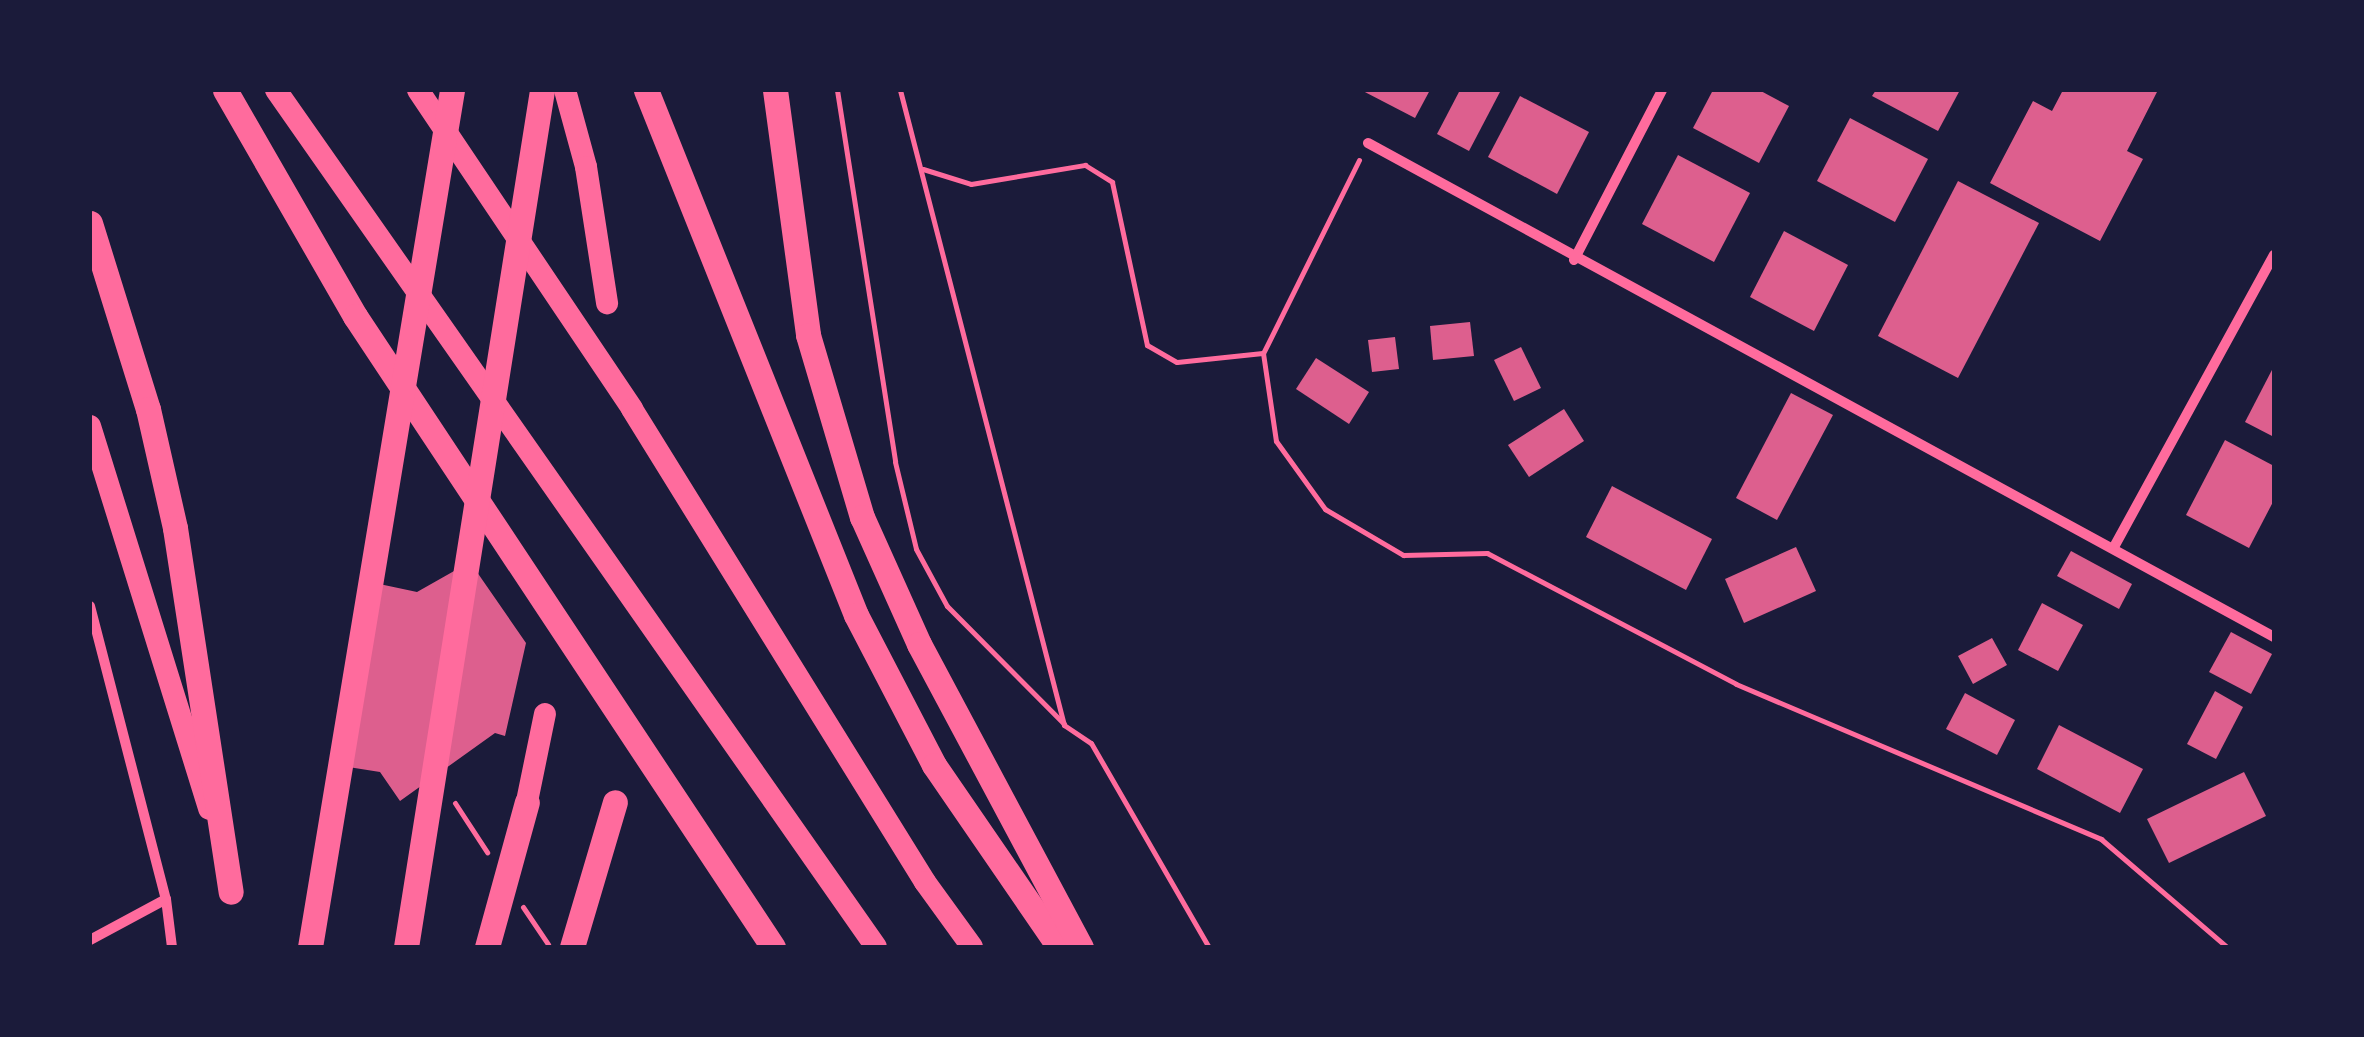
<!DOCTYPE html>
<style>
body{margin:0}
#map{position:relative;width:2364px;height:1037px;overflow:hidden;background:#1b1b3a;font-family:"Asap Condensed",sans-serif}
div>[style]{position:absolute}
.building>*{inset:0;background:#dd5f8e}
.path>*{height:5px;margin:-2.5px;padding:0 2.5px;transform-origin:2.5px;border-radius:2.5px;background:#ff6b9d}
.minor>*{height:10px;margin:-5px;padding:0 5px;transform-origin:5px;border-radius:5px;background:#ff6b9d}
.trunk>*{height:22px;margin:-11px;padding:0 11px;transform-origin:11px;border-radius:11px;background:#ff6b9d}
.motorway>*{height:25px;margin:-12.5px;padding:0 12.5px;transform-origin:12.5px;border-radius:12.5px;background:#ff6b9d}
span{translate:-50% -50%;white-space:nowrap;text-align:center;line-height:1.15;-webkit-text-stroke:8px #1b1b3a;paint-order:stroke}
.frame{position:absolute;inset:0;border:92px solid #1b1b3a;pointer-events:none}
</style>
<div id="map">
<div class="building">
<div style="clip-path:polygon(1361px 90px,1430px 90px,1415px 118px)"></div>
<div style="clip-path:polygon(1460px 90px,1501px 90px,1469px 151px,1437px 134px)"></div>
<div style="clip-path:polygon(1713px 90px,1759px 90px,1789px 106px,1759px 163px,1693px 128px)"></div>
<div style="clip-path:polygon(1876px 90px,1960px 90px,1938px 131px,1872px 96px)"></div>
<div style="clip-path:polygon(2063px 90px,2158px 90px,2127px 151px,2143px 159px,2100px 241px,1990px 183px,2033px 101px,2052px 111px)"></div>
<div style="clip-path:polygon(1520px 96px,1589px 132px,1557px 194px,1488px 157px)"></div>
<div style="clip-path:polygon(1850px 118px,1928px 159px,1895px 222px,1817px 181px)"></div>
<div style="clip-path:polygon(1678px 155px,1750px 193px,1714px 262px,1642px 224px)"></div>
<div style="clip-path:polygon(1958px 181px,2039px 223px,1958px 378px,1878px 336px)"></div>
<div style="clip-path:polygon(1784px 231px,1848px 265px,1814px 331px,1750px 297px)"></div>
<div style="clip-path:polygon(1470px 322px,1474px 356px,1433px 360px,1430px 326px)"></div>
<div style="clip-path:polygon(1395px 337px,1399px 369px,1372px 372px,1368px 340px)"></div>
<div style="clip-path:polygon(1521px 347px,1541px 388px,1514px 401px,1494px 360px)"></div>
<div style="clip-path:polygon(1316px 358px,1369px 392px,1349px 424px,1296px 389px)"></div>
<div style="clip-path:polygon(2274px 366px,2274px 437px,2245px 422px)"></div>
<div style="clip-path:polygon(1791px 393px,1833px 415px,1777px 520px,1736px 498px)"></div>
<div style="clip-path:polygon(1564px 409px,1584px 441px,1529px 477px,1508px 445px)"></div>
<div style="clip-path:polygon(2225px 440px,2274px 466px,2274px 500px,2249px 548px,2186px 515px)"></div>
<div style="clip-path:polygon(1612px 486px,1712px 539px,1686px 590px,1586px 537px)"></div>
<div style="clip-path:polygon(1796px 547px,1816px 591px,1744px 623px,1725px 579px)"></div>
<div style="clip-path:polygon(2071px 551px,2132px 584px,2119px 609px,2057px 576px)"></div>
<div style="clip-path:polygon(470px 562px,526px 643px,505px 736px,495px 733px,400px 801px,380px 772px,342px 766px,370px 582px,417px 592px)"></div>
<div style="clip-path:polygon(2042px 603px,2083px 625px,2058px 671px,2018px 650px)"></div>
<div style="clip-path:polygon(2231px 632px,2272px 654px,2251px 694px,2209px 672px)"></div>
<div style="clip-path:polygon(1992px 638px,2007px 665px,1973px 684px,1958px 656px)"></div>
<div style="clip-path:polygon(2215px 691px,2243px 707px,2216px 759px,2187px 744px)"></div>
<div style="clip-path:polygon(1965px 693px,2015px 720px,1997px 755px,1946px 729px)"></div>
<div style="clip-path:polygon(2059px 725px,2143px 769px,2120px 813px,2037px 769px)"></div>
<div style="clip-path:polygon(2244px 772px,2266px 816px,2169px 863px,2147px 819px)"></div>
</div>
<div class="path">
<div style="left:837px;top:90px;width:376px;rotate:81.1deg"></div>
<div style="left:895px;top:462px;width:89px;rotate:76.4deg"></div>
<div style="left:916px;top:549px;width:65px;rotate:61.5deg"></div>
<div style="left:947px;top:606px;width:166px;rotate:45.2deg"></div>
<div style="left:900px;top:90px;width:656px;rotate:75.52deg"></div>
<div style="left:1064px;top:725px;width:32px;rotate:34deg"></div>
<div style="left:1091px;top:743px;width:236px;rotate:60deg"></div>
<div style="left:1359px;top:160px;width:216px;rotate:116.4deg"></div>
<div style="left:1263px;top:353px;width:89px;rotate:81.6deg"></div>
<div style="left:1276px;top:441px;width:84px;rotate:54.2deg"></div>
<div style="left:1325px;top:509px;width:91px;rotate:30.5deg"></div>
<div style="left:1403px;top:555px;width:84px;rotate:-1.4deg"></div>
<div style="left:1487px;top:553px;width:281px;rotate:27.7deg"></div>
<div style="left:1736px;top:684px;width:397px;rotate:23deg"></div>
<div style="left:2101px;top:839px;width:166px;rotate:40.6deg"></div>
<div style="left:923px;top:169px;width:50px;rotate:17.4deg"></div>
<div style="left:971px;top:184px;width:116px;rotate:-9.5deg"></div>
<div style="left:1085px;top:165px;width:32px;rotate:32deg"></div>
<div style="left:1112px;top:182px;width:167px;rotate:77.9deg"></div>
<div style="left:1147px;top:345px;width:34px;rotate:30deg"></div>
<div style="left:1177px;top:362px;width:86px;rotate:-6deg"></div>
<div style="left:455px;top:803px;width:59px;rotate:56.9deg"></div>
<div style="left:523px;top:907px;width:45px;rotate:56deg"></div>
</div>
<div class="minor">
<div style="left:1368px;top:143px;width:1032px;rotate:28.6deg"></div>
<div style="left:1574px;top:260px;width:191px;rotate:-62.6deg"></div>
<div style="left:2114px;top:547px;width:333px;rotate:-61.3deg"></div>
<div style="left:90px;top:606px;width:303px;rotate:75.5deg"></div>
<div style="left:166px;top:899px;width:48px;rotate:82.9deg"></div>
<div style="left:90px;top:940px;width:86px;rotate:-28.3deg"></div>
</div>
<div class="trunk">
<div style="left:276px;top:90px;width:1046px;rotate:55deg"></div>
<div style="left:418px;top:90px;width:384px;rotate:56.1deg"></div>
<div style="left:632px;top:409px;width:556px;rotate:58.22deg"></div>
<div style="left:925px;top:882px;width:80px;rotate:54.1deg"></div>
<div style="left:565px;top:90px;width:80px;rotate:74.7deg"></div>
<div style="left:586px;top:167px;width:138px;rotate:81.2deg"></div>
<div style="left:90px;top:426px;width:401px;rotate:72.7deg"></div>
<div style="left:524px;top:816px;width:104px;rotate:-78.4deg"></div>
</div>
<div class="motorway">
<div style="left:225px;top:90px;width:261px;rotate:60.1deg"></div>
<div style="left:355px;top:316px;width:757px;rotate:56.48deg"></div>
<div style="left:646px;top:90px;width:565px;rotate:68.2deg"></div>
<div style="left:856px;top:615px;width:169px;rotate:62.5deg"></div>
<div style="left:934px;top:765px;width:221px;rotate:55.5deg"></div>
<div style="left:775px;top:90px;width:247px;rotate:82.3deg"></div>
<div style="left:808px;top:335px;width:190px;rotate:73.5deg"></div>
<div style="left:862px;top:517px;width:139px;rotate:65.8deg"></div>
<div style="left:919px;top:644px;width:344px;rotate:61.9deg"></div>
<div style="left:90px;top:223px;width:195px;rotate:72.7deg"></div>
<div style="left:148px;top:409px;width:122px;rotate:77.2deg"></div>
<div style="left:175px;top:528px;width:368px;rotate:81.3deg"></div>
<div style="left:310px;top:947px;width:869px;rotate:-80.59deg"></div>
<div style="left:406px;top:947px;width:868px;rotate:-80.98deg"></div>
<div style="left:487px;top:947px;width:150px;rotate:-74.6deg"></div>
<div style="left:572px;top:947px;width:151px;rotate:-73.5deg"></div>
</div>
<div class="frame"></div>
</div>
